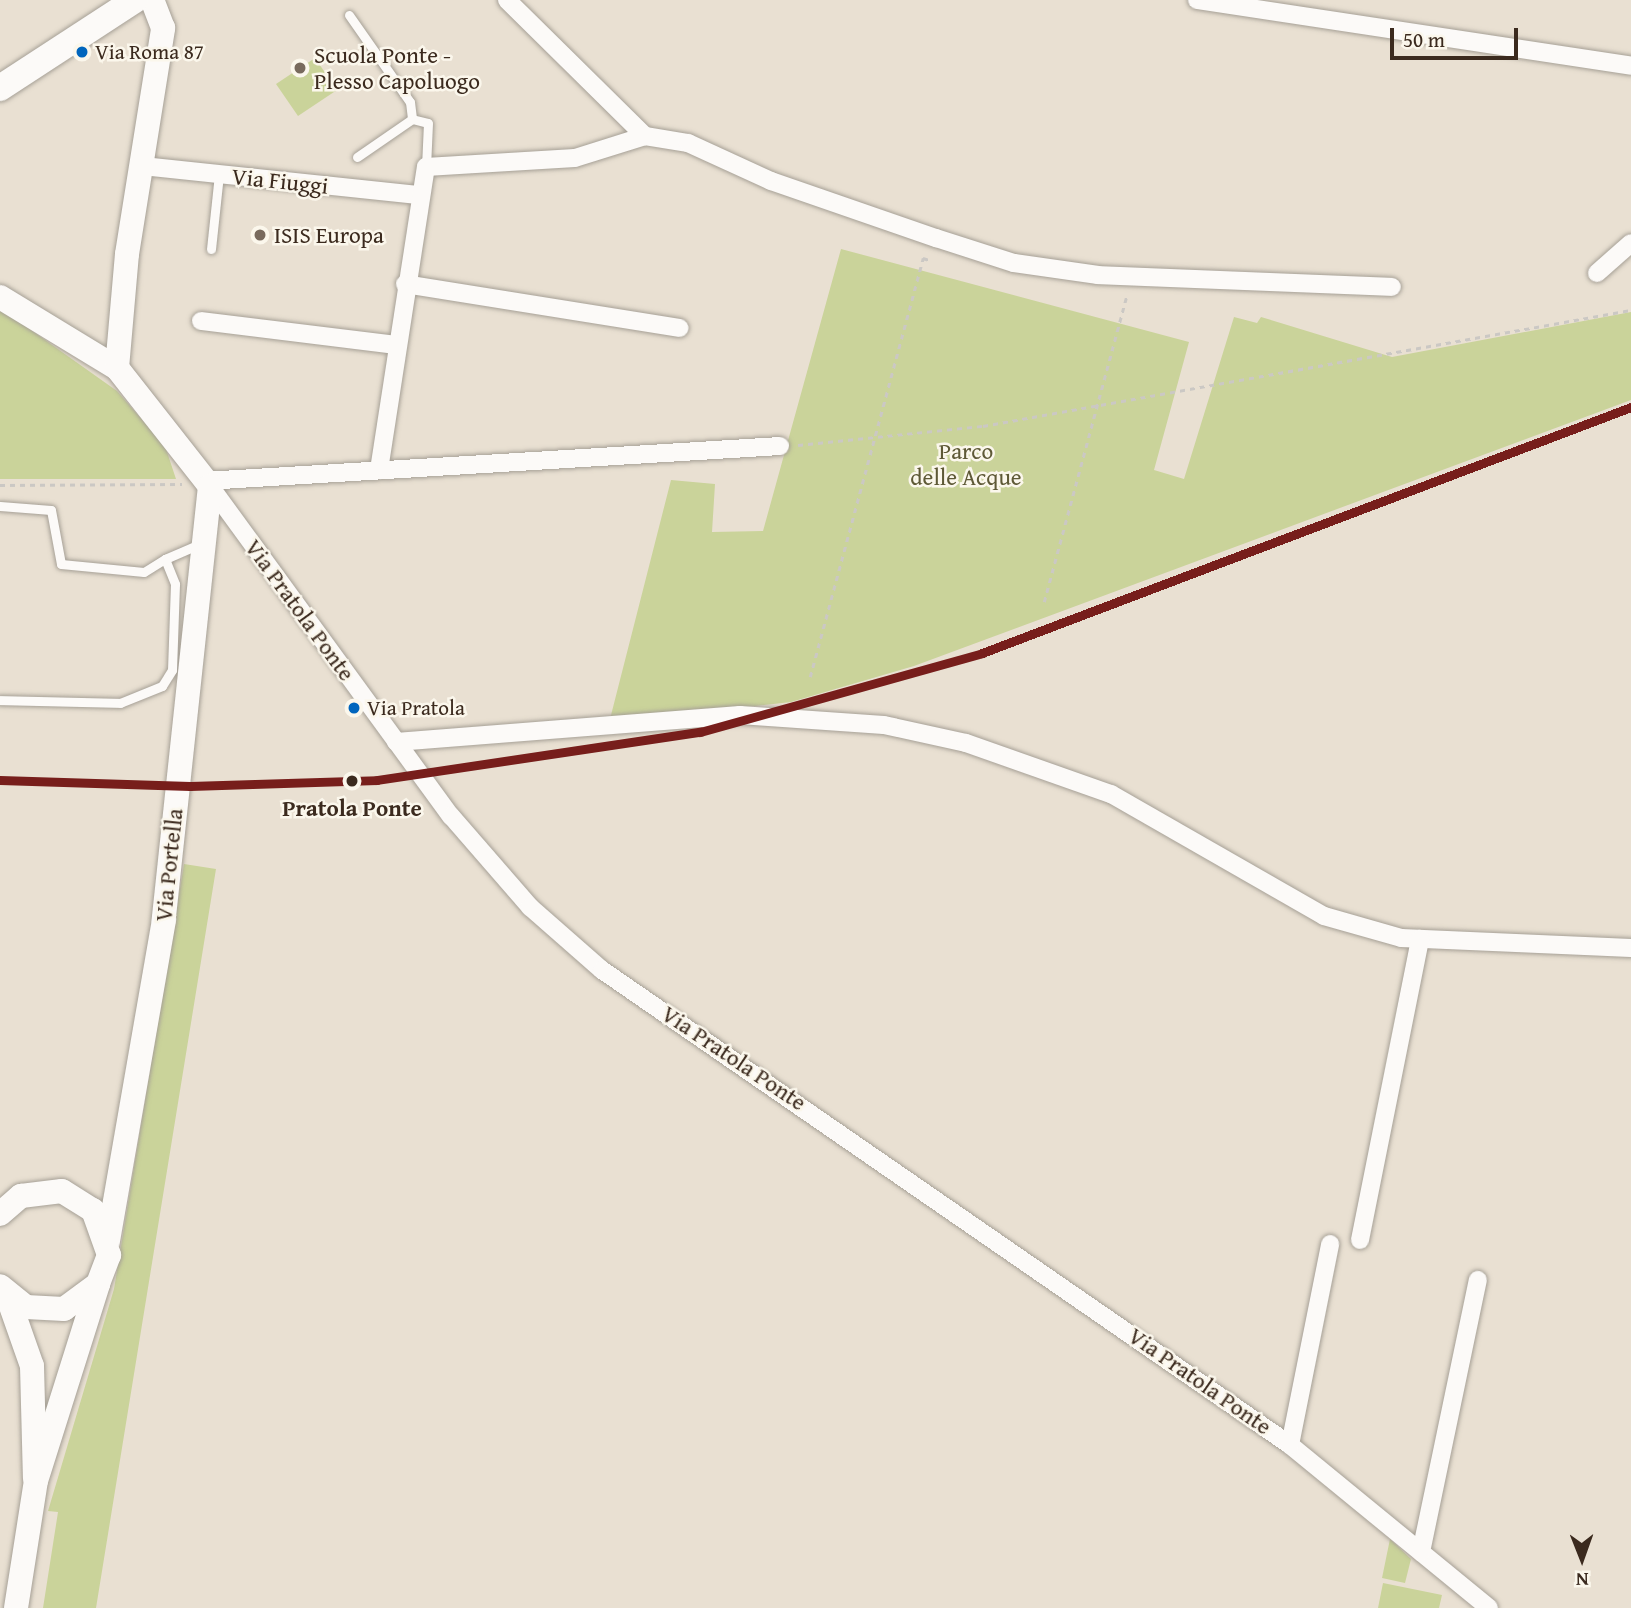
<!DOCTYPE html>
<style>
body{margin:0}
#map{position:relative;width:1631px;height:1608px;overflow:hidden;background:#e9e0d2;font-family:"Gentium Book Plus",serif}
div>[style]{position:absolute}
.green>*{inset:0;background:#cad39a}
.path>*{height:2.5px;margin-top:-1.25px;transform-origin:0;background:repeating-linear-gradient(90deg,#cbc8c4 0 5px,transparent 0 10px)}
.roads{filter:drop-shadow(0 0 2px #a6a096) drop-shadow(0 0 2px #a6a096)}
.lane>*{height:9px;margin:-4.5px;padding:0 4.5px;transform-origin:4.5px;border-radius:4.5px;background:#fcfaf8}
.street>*{height:18px;margin:-9px;padding:0 9px;transform-origin:9px;border-radius:9px;background:#fcfaf8}
.secondary>*{height:24px;margin:-12px;padding:0 12px;transform-origin:12px;border-radius:12px;background:#fcfaf8}
.primary>*{height:26px;margin:-13px;padding:0 13px;transform-origin:13px;border-radius:13px;background:#fcfaf8}
.rail-1>*{height:9px;margin:-4.5px;padding:0 4.5px;transform-origin:4.5px;border-radius:4.5px;background:#771e1b}
.dots>*{width:19px;height:19px;translate:-50% -50%;box-sizing:border-box;border:4px solid #fbf7ec;border-radius:50%}
span{translate:-50% -50%;white-space:nowrap;text-align:center;line-height:1.15;-webkit-text-stroke:5px #fbf7ec;paint-order:stroke}
.bus-label{font-size:21px;color:#3b2a1e}
.left{translate:0 -50%;text-align:left}
.poi-label{font-size:23px;color:#3b2a1e}
.street-label{font-size:23px;color:#3b2a1e}
.park-label{font-size:23px;color:#5e5936}
.stop-label{font-size:23px;color:#3b2a1e;font-weight:700}
.north{position:absolute;left:1547px;top:1524px;width:70px;height:70px;-webkit-text-stroke:5px #fbf7ec;paint-order:stroke;rotate:179deg;font-size:19px;font-weight:700;line-height:28px;text-align:center;color:#3b2a1e}
.north::after{content:'';display:block;margin:auto;width:24px;height:32px;background:#3b2a1e;clip-path:polygon(50% 0,100% 100%,50% 72%,0 100%)}
.scale{position:absolute;left:1390px;top:28px;width:128px;height:32px;box-sizing:border-box;border:4px solid #3b2a1e;border-top:0;padding-left:9px;font-size:21px;line-height:24px;white-space:nowrap;color:#3b2a1e;-webkit-text-stroke:5px #fbf7ec;paint-order:stroke}
</style>
<div id="map">
<div class="green">
<div style="clip-path:polygon(315px 58px,337px 90px,298px 116px,276px 84px)"></div>
<div style="clip-path:polygon(841px 249px,1189px 342px,1154px 470px,1184px 479px,1234px 317px,1257px 323px,1261px 317px,1392px 357px,1631px 312px,1631px 400px,914px 666px,791px 702px,609px 723px,671px 480px,715px 484px,712px 532px,763px 531px)"></div>
<div style="clip-path:polygon(0 308px,117px 391px,165px 446px,176px 479px,0 479px)"></div>
<div style="clip-path:polygon(184px 864px,216px 869px,96px 1608px,43px 1608px,58px 1512px,48px 1511px,114px 1289px)"></div>
<div style="clip-path:polygon(1390px 1539px,1411px 1559px,1405px 1583px,1382px 1578px)"></div>
<div style="clip-path:polygon(1383px 1583px,1442px 1595px,1439px 1608px,1378px 1608px)"></div>
</div>
<div class="path">
<div style="left:798px;top:445px;width:186px;rotate:-5.9deg"></div>
<div style="left:983px;top:426px;width:658px;rotate:-10.15deg"></div>
<div style="left:0;top:485px;width:182px;rotate:-0.3deg"></div>
<div style="left:1044px;top:602px;width:319px;rotate:-74.9deg"></div>
<div style="left:810px;top:677px;width:434px;rotate:-74.9deg"></div>
<div style="left:923px;top:258px;width:9px;rotate:18deg"></div>
</div>
<div class="roads">
<div class="lane">
<div style="left:349px;top:15px;width:106px;rotate:55deg"></div>
<div style="left:410px;top:102px;width:17px;rotate:83deg"></div>
<div style="left:357px;top:157px;width:67px;rotate:-34.6deg"></div>
<div style="left:412px;top:119px;width:16px;rotate:14deg"></div>
<div style="left:428px;top:123px;width:44px;rotate:92.6deg"></div>
<div style="left:211px;top:249px;width:75px;rotate:-83.9deg"></div>
<div style="left:0;top:506px;width:51px;rotate:4.5deg"></div>
<div style="left:51px;top:510px;width:55px;rotate:79.5deg"></div>
<div style="left:61px;top:564px;width:83px;rotate:5.5deg"></div>
<div style="left:144px;top:572px;width:25px;rotate:-32deg"></div>
<div style="left:165px;top:559px;width:27px;rotate:68deg"></div>
<div style="left:175px;top:584px;width:86px;rotate:92deg"></div>
<div style="left:172px;top:670px;width:19px;rotate:122deg"></div>
<div style="left:162px;top:686px;width:45px;rotate:158deg"></div>
<div style="left:120px;top:703px;width:120px;rotate:-178.6deg"></div>
<div style="left:165px;top:559px;width:40px;rotate:-23.4deg"></div>
</div>
<div class="street">
<div style="left:507px;top:0;width:194px;rotate:44.6deg"></div>
<div style="left:645px;top:136px;width:44px;rotate:9.2deg"></div>
<div style="left:688px;top:143px;width:91px;rotate:24.6deg"></div>
<div style="left:771px;top:181px;width:175px;rotate:19.1deg"></div>
<div style="left:936px;top:238px;width:82px;rotate:17.8deg"></div>
<div style="left:1014px;top:263px;width:85px;rotate:8.1deg"></div>
<div style="left:1098px;top:275px;width:294px;rotate:2.3deg"></div>
<div style="left:1197px;top:0;width:439px;rotate:8.6deg"></div>
<div style="left:142px;top:166px;width:278px;rotate:6deg"></div>
<div style="left:1597px;top:273px;width:45px;rotate:-41.4deg"></div>
<div style="left:405px;top:284px;width:278px;rotate:9.1deg"></div>
<div style="left:201px;top:321px;width:196px;rotate:7deg"></div>
<div style="left:379px;top:470px;width:307px;rotate:-81.2deg"></div>
<div style="left:426px;top:167px;width:149px;rotate:-3.5deg"></div>
<div style="left:575px;top:158px;width:73px;rotate:-17.4deg"></div>
<div style="left:205px;top:481px;width:576px;rotate:-3.48deg"></div>
<div style="left:210px;top:486px;width:409px;rotate:53.9deg"></div>
<div style="left:451px;top:816px;width:121px;rotate:49deg"></div>
<div style="left:530px;top:907px;width:96px;rotate:41.2deg"></div>
<div style="left:602px;top:970px;width:836px;rotate:34.62deg"></div>
<div style="left:1290px;top:1445px;width:257px;rotate:39.3deg"></div>
<div style="left:396px;top:742px;width:345px;rotate:-4.5deg"></div>
<div style="left:740px;top:715px;width:144px;rotate:4deg"></div>
<div style="left:884px;top:725px;width:84px;rotate:12.4deg"></div>
<div style="left:966px;top:743px;width:154px;rotate:19.4deg"></div>
<div style="left:1111px;top:794px;width:245px;rotate:29.8deg"></div>
<div style="left:1324px;top:916px;width:80px;rotate:15.9deg"></div>
<div style="left:1401px;top:938px;width:230px;rotate:2.5deg"></div>
<div style="left:1360px;top:1240px;width:307px;rotate:-78.7deg"></div>
<div style="left:1290px;top:1445px;width:205px;rotate:-78.7deg"></div>
<div style="left:1421px;top:1552px;width:278px;rotate:-78.2deg"></div>
</div>
<div class="secondary">
<div style="left:0;top:297px;width:137px;rotate:31.3deg"></div>
<div style="left:117px;top:368px;width:150px;rotate:51.8deg"></div>
<div style="left:210px;top:486px;width:436px;rotate:96.1deg"></div>
<div style="left:164px;top:920px;width:326px;rotate:99.9deg"></div>
<div style="left:117px;top:368px;width:114px;rotate:-85deg"></div>
<div style="left:127px;top:254px;width:229px;rotate:-80.9deg"></div>
<div style="left:163px;top:28px;width:30px;rotate:-111deg"></div>
<div style="left:0;top:1214px;width:28px;rotate:-41deg"></div>
<div style="left:21px;top:1196px;width:41px;rotate:-7deg"></div>
<div style="left:62px;top:1191px;width:36px;rotate:32deg"></div>
<div style="left:93px;top:1210px;width:48px;rotate:70.4deg"></div>
<div style="left:109px;top:1255px;width:31px;rotate:111deg"></div>
<div style="left:98px;top:1284px;width:42px;rotate:143.7deg"></div>
<div style="left:64px;top:1309px;width:38px;rotate:-177deg"></div>
<div style="left:26px;top:1307px;width:33px;rotate:-141deg"></div>
<div style="left:7px;top:1295px;width:75px;rotate:70.6deg"></div>
<div style="left:32px;top:1366px;width:112px;rotate:88.5deg"></div>
<div style="left:16px;top:1608px;width:129px;rotate:-81.1deg"></div>
<div style="left:36px;top:1481px;width:207px;rotate:-72.5deg"></div>
</div>
<div class="primary">
<div style="left:0;top:88px;width:161px;rotate:-33.1deg"></div>
</div>
</div>
<div class="rail-1">
<div style="left:0;top:780px;width:190px;rotate:1.8deg"></div>
<div style="left:190px;top:786px;width:187px;rotate:-1.8deg"></div>
<div style="left:377px;top:780px;width:327px;rotate:-8.5deg"></div>
<div style="left:700px;top:732px;width:293px;rotate:-15.6deg"></div>
<div style="left:982px;top:653px;width:694px;rotate:-20.76deg"></div>
</div>
<div class="dots">
<div style="left:82px;top:52px;background:#0065bd"></div>
<div style="left:300px;top:68px;background:#786a5d"></div>
<div style="left:260px;top:235px;background:#786a5d"></div>
<div style="left:354px;top:708px;background:#0065bd"></div>
<div style="left:352px;top:781px;background:#3b2a1e"></div>
</div>
<div class="bus-label">
<span class="left" style="left:95px;top:52px">Via Roma 87</span>
<span class="left" style="left:367px;top:708px">Via Pratola</span>
</div>
<div class="poi-label">
<span class="left" style="left:314px;top:68px">Scuola Ponte -<br>Plesso Capoluogo</span>
<span class="left" style="left:274px;top:235px">ISIS Europa</span>
</div>
<div class="street-label">
<span style="left:280px;top:181px;rotate:6deg">Via Fiuggi</span>
<span style="left:300px;top:610px;rotate:54deg">Via Pratola Ponte</span>
<span style="left:169px;top:865px;rotate:-84deg">Via Portella</span>
<span style="left:734px;top:1058px;rotate:34deg">Via Pratola Ponte</span>
<span style="left:1200px;top:1381px;rotate:35deg">Via Pratola Ponte</span>
</div>
<div class="park-label">
<span style="left:966px;top:464px">Parco<br>delle Acque</span>
</div>
<div class="stop-label">
<span style="left:352px;top:808px">Pratola Ponte</span>
</div>
<div class="north">N</div>
<div class="scale">50 m</div>
</div>
